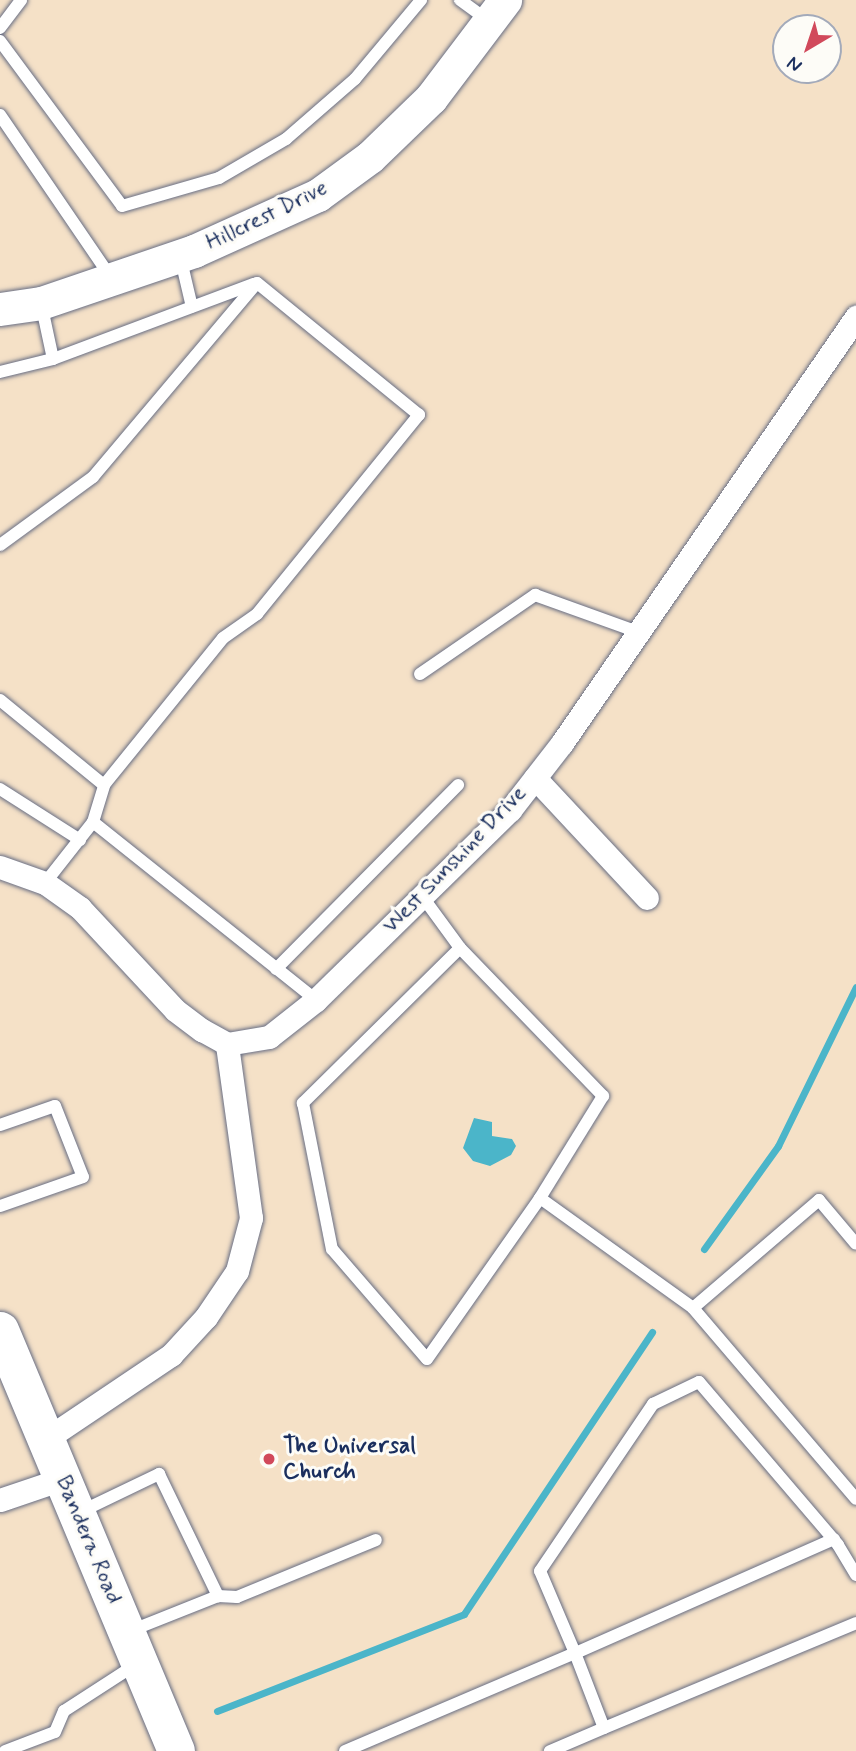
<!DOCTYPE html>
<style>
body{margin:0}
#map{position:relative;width:856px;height:1751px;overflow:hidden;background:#f5e1c7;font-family:Mynerve,sans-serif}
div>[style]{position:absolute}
.water>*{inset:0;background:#4bb5c9}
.stream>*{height:7px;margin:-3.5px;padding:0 3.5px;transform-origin:3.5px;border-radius:3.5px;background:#4bb5c9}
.roads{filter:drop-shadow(0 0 2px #676d83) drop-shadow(0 0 2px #676d83)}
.lane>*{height:12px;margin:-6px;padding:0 6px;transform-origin:6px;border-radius:6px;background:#fff}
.street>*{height:23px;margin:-11.5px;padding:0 11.5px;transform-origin:11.5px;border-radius:11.5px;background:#fff}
.secondary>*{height:33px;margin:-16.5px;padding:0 16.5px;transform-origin:16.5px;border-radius:16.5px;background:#fff}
.primary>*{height:37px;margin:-18.5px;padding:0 18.5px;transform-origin:18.5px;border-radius:18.5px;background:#fff}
.dots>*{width:19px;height:19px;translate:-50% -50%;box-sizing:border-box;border:4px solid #fdfcf7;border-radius:50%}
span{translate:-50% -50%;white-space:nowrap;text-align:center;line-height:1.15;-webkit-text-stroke:6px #fdfcf7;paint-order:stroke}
.street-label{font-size:23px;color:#1b2f5e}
.poi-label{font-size:23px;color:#1b2f5e;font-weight:700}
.left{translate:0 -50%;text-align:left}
.north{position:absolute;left:772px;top:14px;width:70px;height:70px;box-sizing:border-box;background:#fdfcf7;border:2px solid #a3aaba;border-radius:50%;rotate:219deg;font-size:19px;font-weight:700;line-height:28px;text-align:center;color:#1b2f5e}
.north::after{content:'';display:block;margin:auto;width:24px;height:32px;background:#d1495b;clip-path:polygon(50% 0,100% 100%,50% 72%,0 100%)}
</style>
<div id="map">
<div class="water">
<div style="clip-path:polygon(474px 1118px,492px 1122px,492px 1136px,512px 1139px,516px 1146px,511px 1155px,490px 1166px,473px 1161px,463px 1148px)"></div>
</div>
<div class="stream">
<div style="left:704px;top:1249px;width:127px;rotate:-54.3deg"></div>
<div style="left:778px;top:1146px;width:177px;rotate:-63.9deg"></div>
<div style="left:217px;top:1711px;width:265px;rotate:-21.4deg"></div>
<div style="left:464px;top:1614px;width:339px;rotate:-56.3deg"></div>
</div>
<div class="roads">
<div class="lane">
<div style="left:460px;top:0;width:34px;rotate:36deg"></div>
<div style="left:0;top:28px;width:35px;rotate:-53deg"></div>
<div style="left:0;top:41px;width:205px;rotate:53.5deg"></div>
<div style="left:122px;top:206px;width:101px;rotate:-16.1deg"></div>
<div style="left:219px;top:178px;width:78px;rotate:-30.2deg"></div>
<div style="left:286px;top:139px;width:91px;rotate:-41deg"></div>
<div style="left:355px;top:79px;width:103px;rotate:-50.1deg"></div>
<div style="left:0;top:115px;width:197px;rotate:55.7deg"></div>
<div style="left:180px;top:256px;width:52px;rotate:76.8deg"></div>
<div style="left:41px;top:303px;width:57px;rotate:77.9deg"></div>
<div style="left:53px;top:359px;width:215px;rotate:-20.5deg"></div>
<div style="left:0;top:372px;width:55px;rotate:-13.8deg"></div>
<div style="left:0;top:545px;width:115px;rotate:-36.2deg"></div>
<div style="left:93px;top:477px;width:254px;rotate:-49.8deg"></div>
<div style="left:420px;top:674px;width:140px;rotate:-34.5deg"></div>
<div style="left:535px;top:595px;width:109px;rotate:19.8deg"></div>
<div style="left:0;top:700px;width:134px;rotate:39.3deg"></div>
<div style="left:0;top:789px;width:95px;rotate:32.5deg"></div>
<div style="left:93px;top:822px;width:285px;rotate:38.6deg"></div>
<div style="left:45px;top:883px;width:78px;rotate:-51.8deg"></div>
<div style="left:93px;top:822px;width:39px;rotate:-73deg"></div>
<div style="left:104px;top:785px;width:189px;rotate:-51deg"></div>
<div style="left:223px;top:638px;width:42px;rotate:-35.2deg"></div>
<div style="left:257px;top:614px;width:257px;rotate:-50.9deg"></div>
<div style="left:419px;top:415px;width:209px;rotate:-140.8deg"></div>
<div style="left:422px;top:896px;width:64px;rotate:53.8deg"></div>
<div style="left:460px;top:948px;width:221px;rotate:135.4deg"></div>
<div style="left:303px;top:1103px;width:149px;rotate:78.8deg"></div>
<div style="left:332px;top:1249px;width:145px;rotate:49.2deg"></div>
<div style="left:427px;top:1359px;width:197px;rotate:-54.9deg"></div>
<div style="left:540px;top:1198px;width:188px;rotate:35.7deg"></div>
<div style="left:693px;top:1308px;width:251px;rotate:49.5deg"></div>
<div style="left:460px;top:948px;width:206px;rotate:46deg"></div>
<div style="left:603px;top:1096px;width:120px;rotate:121.7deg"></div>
<div style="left:276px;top:969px;width:259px;rotate:-45.3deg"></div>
<div style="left:0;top:1125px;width:58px;rotate:-19.1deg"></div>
<div style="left:55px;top:1106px;width:76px;rotate:68.5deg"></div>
<div style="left:83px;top:1177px;width:88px;rotate:160.7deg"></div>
<div style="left:693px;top:1308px;width:166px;rotate:-40.6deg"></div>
<div style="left:819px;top:1200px;width:57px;rotate:49.9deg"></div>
<div style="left:80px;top:1512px;width:88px;rotate:-25.7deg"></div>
<div style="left:159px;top:1474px;width:136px;rotate:64.2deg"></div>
<div style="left:218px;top:1596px;width:19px;rotate:3deg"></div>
<div style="left:237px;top:1597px;width:150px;rotate:-22.3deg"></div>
<div style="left:834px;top:1539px;width:283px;rotate:156.2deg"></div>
<div style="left:575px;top:1653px;width:89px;rotate:-113.1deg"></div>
<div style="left:540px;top:1571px;width:202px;rotate:-55.9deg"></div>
<div style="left:653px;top:1404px;width:51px;rotate:-25.6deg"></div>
<div style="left:699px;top:1382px;width:214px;rotate:49.5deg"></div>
<div style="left:838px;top:1545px;width:35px;rotate:59deg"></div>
<div style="left:130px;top:1631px;width:95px;rotate:-21.7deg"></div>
<div style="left:604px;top:1728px;width:273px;rotate:-22.6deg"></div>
<div style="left:5px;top:1751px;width:53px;rotate:-20.8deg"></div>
<div style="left:55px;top:1732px;width:23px;rotate:-67deg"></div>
<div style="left:64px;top:1711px;width:85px;rotate:-32.9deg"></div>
<div style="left:345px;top:1751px;width:250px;rotate:-23.1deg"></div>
<div style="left:575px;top:1653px;width:80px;rotate:68.9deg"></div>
<div style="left:604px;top:1728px;width:59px;rotate:156.9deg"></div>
</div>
<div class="street">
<div style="left:535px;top:778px;width:164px;rotate:47deg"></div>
<div style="left:0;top:867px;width:48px;rotate:19.6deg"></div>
<div style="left:45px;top:883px;width:43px;rotate:35.5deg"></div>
<div style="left:80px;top:908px;width:139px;rotate:47deg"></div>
<div style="left:175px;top:1010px;width:34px;rotate:37deg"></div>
<div style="left:202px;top:1030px;width:29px;rotate:29deg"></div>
<div style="left:227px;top:1044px;width:43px;rotate:-9.5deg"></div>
<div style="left:269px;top:1037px;width:60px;rotate:-38.2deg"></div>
<div style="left:316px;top:1000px;width:272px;rotate:-44.4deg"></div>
<div style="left:510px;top:810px;width:85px;rotate:-52.2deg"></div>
<div style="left:562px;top:743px;width:518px;rotate:-55.39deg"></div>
<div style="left:46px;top:1439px;width:151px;rotate:-33.9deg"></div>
<div style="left:171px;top:1355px;width:52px;rotate:-47.4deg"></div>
<div style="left:206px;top:1317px;width:55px;rotate:-56deg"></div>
<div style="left:237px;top:1271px;width:55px;rotate:-75.2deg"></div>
<div style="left:251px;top:1218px;width:176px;rotate:-97.9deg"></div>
<div style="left:0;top:1500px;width:65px;rotate:-18.7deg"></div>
</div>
<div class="secondary">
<div style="left:0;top:309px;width:41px;rotate:-8.3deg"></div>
<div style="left:41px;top:303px;width:162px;rotate:-18.8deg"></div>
<div style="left:194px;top:251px;width:136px;rotate:-24.3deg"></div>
<div style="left:318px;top:195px;width:64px;rotate:-36.2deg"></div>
<div style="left:370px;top:157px;width:85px;rotate:-44deg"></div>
<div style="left:431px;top:98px;width:123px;rotate:-52.9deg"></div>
</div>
<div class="primary">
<div style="left:0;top:1330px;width:456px;rotate:67.3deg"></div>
</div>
</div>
<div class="dots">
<div style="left:269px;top:1459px;background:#d1495b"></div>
</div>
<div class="street-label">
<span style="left:267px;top:216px;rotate:-26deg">Hillcrest Drive</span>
<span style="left:455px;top:860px;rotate:-46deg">West Sunshine Drive</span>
<span style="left:88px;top:1540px;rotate:67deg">Bandera Road</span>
</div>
<div class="poi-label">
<span class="left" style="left:283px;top:1459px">The Universal<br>Church</span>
</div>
<div class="north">N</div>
</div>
